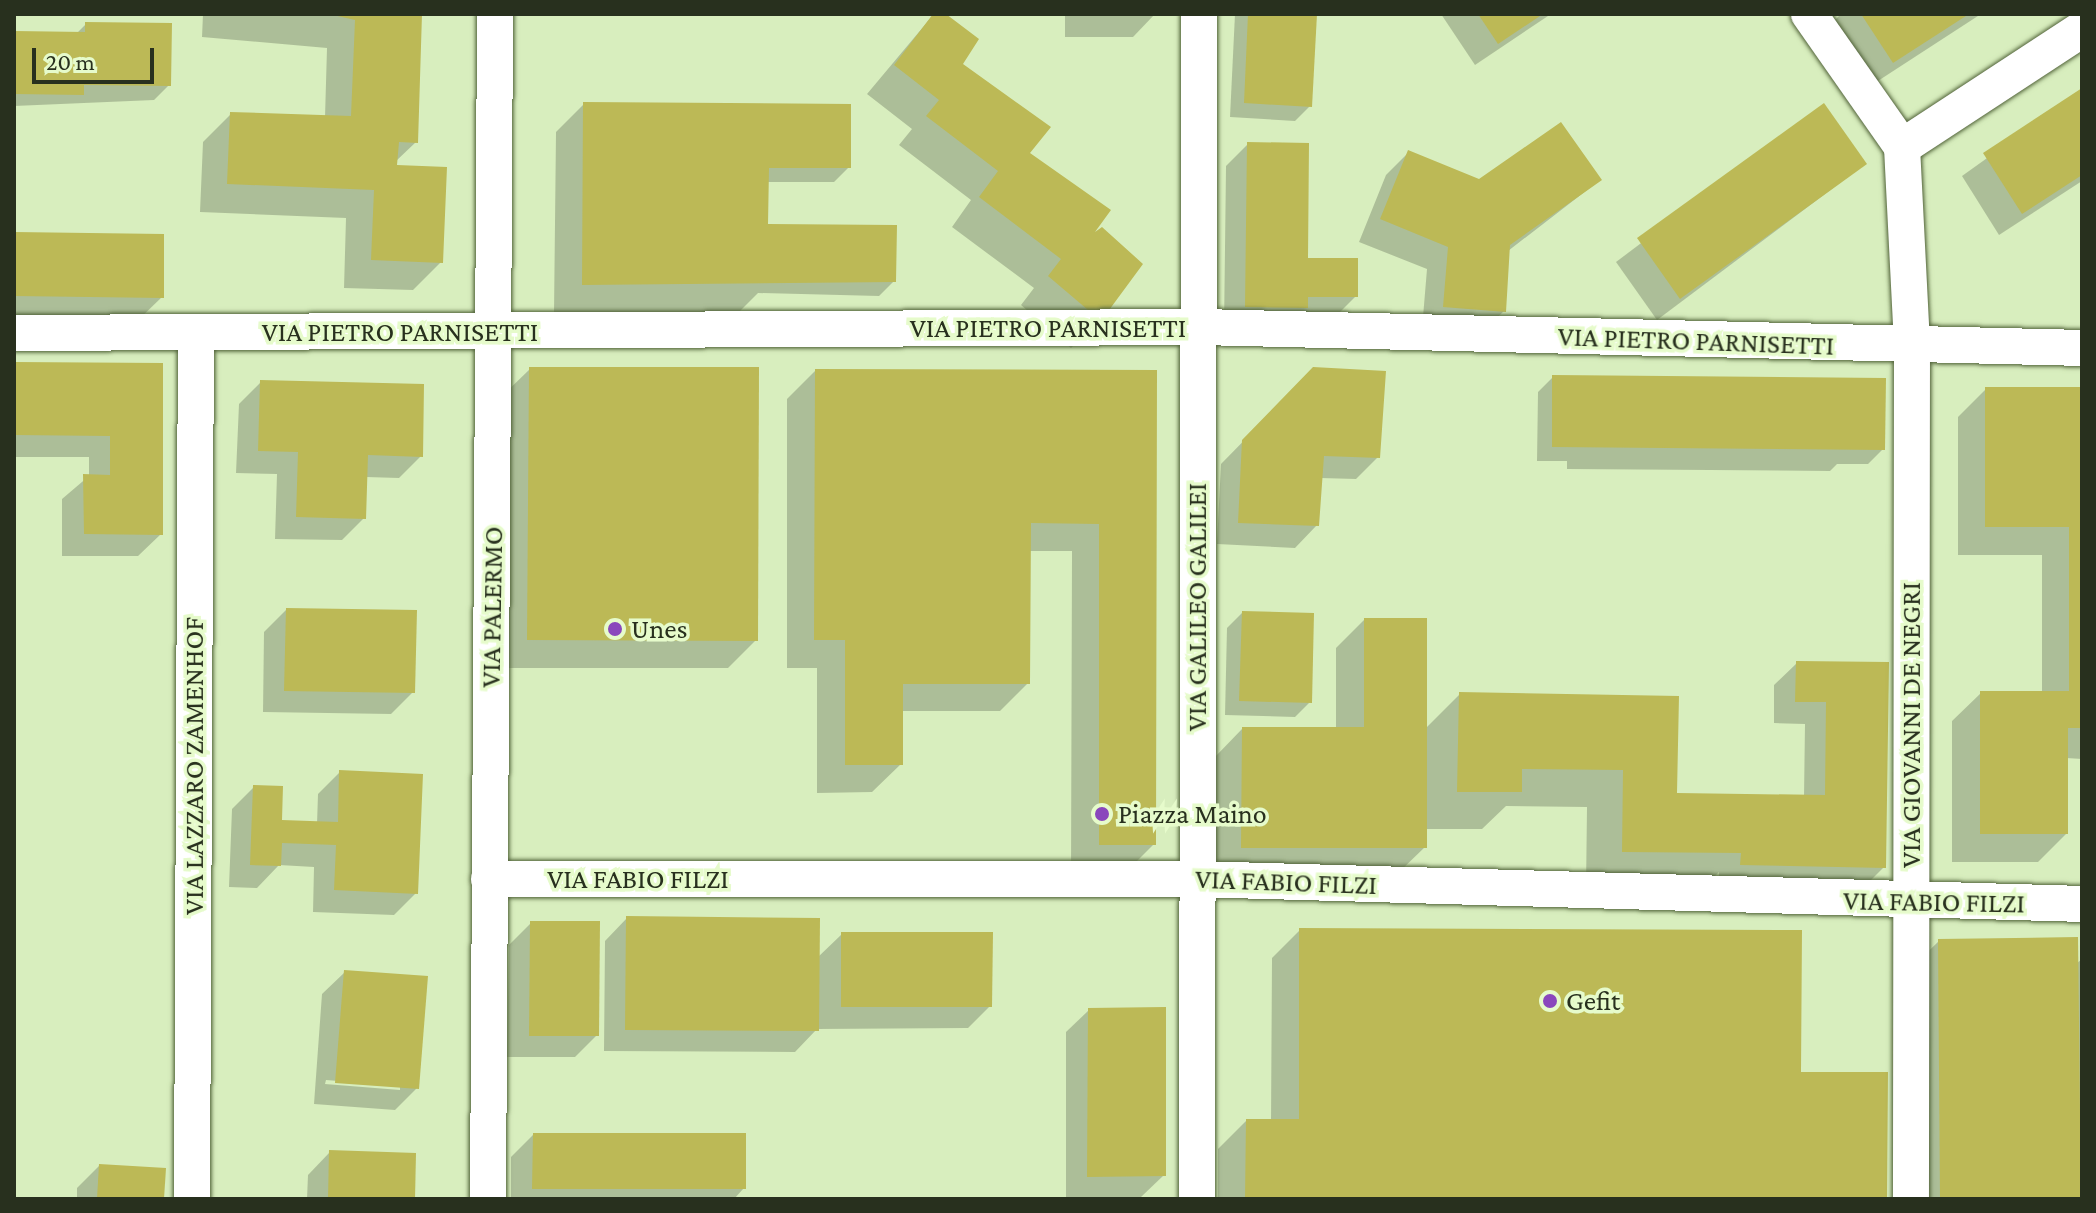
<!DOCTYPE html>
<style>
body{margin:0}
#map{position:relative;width:2096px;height:1213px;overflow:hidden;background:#d8eebe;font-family:"Crimson Pro",serif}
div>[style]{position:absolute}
.shadow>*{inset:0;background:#0003}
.building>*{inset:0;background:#bcb956}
.roads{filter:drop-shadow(0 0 2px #516339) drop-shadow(0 0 2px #516339)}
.street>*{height:36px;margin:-18px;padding:0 18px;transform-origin:18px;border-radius:18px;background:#fff}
.dots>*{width:22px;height:22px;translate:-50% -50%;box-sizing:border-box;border:4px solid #e6fbcb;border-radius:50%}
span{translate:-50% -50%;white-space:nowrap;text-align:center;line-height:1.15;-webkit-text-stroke:7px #e6fbcb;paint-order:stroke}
.street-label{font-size:28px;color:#28301e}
.poi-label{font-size:28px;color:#28301e}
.left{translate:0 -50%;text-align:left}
.frame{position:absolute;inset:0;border:16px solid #28301e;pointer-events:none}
.scale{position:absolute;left:32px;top:48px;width:122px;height:36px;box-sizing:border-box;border:4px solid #28301e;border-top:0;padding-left:10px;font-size:24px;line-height:28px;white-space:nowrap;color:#28301e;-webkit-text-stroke:6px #e6fbcb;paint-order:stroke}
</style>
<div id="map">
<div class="shadow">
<div style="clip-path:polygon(203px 14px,420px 14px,416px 142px,395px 162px,441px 262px,413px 290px,344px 288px,346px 218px,200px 212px,203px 142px,231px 114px,325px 117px,327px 48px,202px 37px)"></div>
<div style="clip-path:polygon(934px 14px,943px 14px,960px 64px,1027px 153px,1099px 320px,1071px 348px,1021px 305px,1034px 288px,952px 227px,971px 200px,899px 145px,912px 129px,867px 94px)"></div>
<div style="clip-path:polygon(1065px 14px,1155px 14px,1133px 37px,1065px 37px)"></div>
<div style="clip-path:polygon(1235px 14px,1315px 14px,1310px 106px,1295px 121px,1230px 117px)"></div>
<div style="clip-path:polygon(1441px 14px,1551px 14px,1475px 65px)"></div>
<div style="clip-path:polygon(1841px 14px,1981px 14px,1864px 90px,1825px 30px)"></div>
<div style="clip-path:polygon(86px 24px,169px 85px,154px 100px,14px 106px,14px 33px,76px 34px)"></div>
<div style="clip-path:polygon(2082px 90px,2082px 181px,1999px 235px,1962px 176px)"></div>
<div style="clip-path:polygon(584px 104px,849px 167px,834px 182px,766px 182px,766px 229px,894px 281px,879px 296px,758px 293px,737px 314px,554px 313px,556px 132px)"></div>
<div style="clip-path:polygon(1823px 106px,1865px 164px,1657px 320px,1616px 262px)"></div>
<div style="clip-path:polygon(1248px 144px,1306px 260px,1356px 296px,1334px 318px,1224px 329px,1226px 166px)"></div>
<div style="clip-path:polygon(1408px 153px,1479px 181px,1600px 180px,1508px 251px,1504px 311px,1481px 333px,1422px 329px,1427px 269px,1359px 242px,1386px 175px)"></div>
<div style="clip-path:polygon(14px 234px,162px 297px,133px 325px,14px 324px)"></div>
<div style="clip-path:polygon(14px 364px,161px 365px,161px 534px,138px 556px,62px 556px,62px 499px,89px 476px,89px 457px,14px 457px)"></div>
<div style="clip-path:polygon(530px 369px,756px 640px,728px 668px,500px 668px,501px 397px)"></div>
<div style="clip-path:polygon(1314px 369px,1378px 457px,1356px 479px,1320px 478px,1317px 525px,1295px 548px,1217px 544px,1221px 464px)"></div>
<div style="clip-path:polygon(815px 371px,1155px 372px,1154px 844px,1125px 873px,1071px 872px,1072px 551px,1029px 551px,1028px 683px,1000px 711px,901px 711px,901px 764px,872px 792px,817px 793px,817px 668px,787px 668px,787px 399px)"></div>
<div style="clip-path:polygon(1553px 377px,1883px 449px,1868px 464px,1837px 464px,1830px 471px,1567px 469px,1567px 461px,1537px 461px,1538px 392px)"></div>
<div style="clip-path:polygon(261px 382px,421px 456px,399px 478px,366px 477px,364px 518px,342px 540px,275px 539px,277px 474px,236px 473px,239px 404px)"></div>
<div style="clip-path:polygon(1986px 389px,2082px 488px,2082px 759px,2066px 758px,2066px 834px,2038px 862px,1952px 862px,1952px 721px,1981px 693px,2042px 693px,2042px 555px,1958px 555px,1958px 417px)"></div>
<div style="clip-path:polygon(286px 610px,413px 692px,391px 714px,263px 712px,264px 632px)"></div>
<div style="clip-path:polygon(1242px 613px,1310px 702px,1295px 717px,1225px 715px,1227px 628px)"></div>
<div style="clip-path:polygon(1364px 620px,1425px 729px,1459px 695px,1677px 698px,1675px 795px,1804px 797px,1805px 724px,1774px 723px,1774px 685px,1797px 663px,1887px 664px,1884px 867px,1862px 889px,1719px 887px,1719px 872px,1701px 890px,1586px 888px,1587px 807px,1506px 806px,1482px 829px,1425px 829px,1425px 847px,1396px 875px,1214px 875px,1214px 758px,1242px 729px,1336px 729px,1336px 648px)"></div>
<div style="clip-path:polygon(340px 772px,416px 893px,394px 915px,313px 912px,314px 867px,279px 865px,257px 888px,229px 887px,232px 809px,254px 787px,280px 822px,317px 824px,318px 794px)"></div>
<div style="clip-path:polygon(627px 918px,817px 958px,842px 934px,990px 1006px,968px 1028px,817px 1029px,795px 1052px,604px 1051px,605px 941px)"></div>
<div style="clip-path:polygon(531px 923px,597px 1035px,575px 1057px,507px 1057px,509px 945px)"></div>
<div style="clip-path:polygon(1300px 930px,1799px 1074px,1885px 1199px,1218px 1199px,1218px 1149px,1246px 1121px,1271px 1121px,1272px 958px)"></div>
<div style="clip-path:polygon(1939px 941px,2076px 964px,2082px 959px,2082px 1199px,1913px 1199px,1910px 969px)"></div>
<div style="clip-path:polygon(evenodd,345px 972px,417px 1088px,395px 1110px,314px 1104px,322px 994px,345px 972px,326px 1080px,400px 1086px,400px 1090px,325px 1084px,326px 1080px)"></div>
<div style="clip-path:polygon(1089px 1010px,1164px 1175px,1141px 1197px,1066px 1198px,1066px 1032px)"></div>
<div style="clip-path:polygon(533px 1135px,744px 1188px,734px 1199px,511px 1199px,511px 1157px)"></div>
<div style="clip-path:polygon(330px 1152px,413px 1199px,307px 1199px,308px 1175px)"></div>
<div style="clip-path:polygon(99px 1166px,162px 1199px,77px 1199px,77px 1188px)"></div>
</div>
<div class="building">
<div style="clip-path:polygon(329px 14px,422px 14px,418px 143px,399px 142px,397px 165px,447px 167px,443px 263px,371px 260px,374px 190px,227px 184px,230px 112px,351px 116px,355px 20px)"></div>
<div style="clip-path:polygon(933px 14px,946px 14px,979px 39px,963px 64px,1051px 127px,1030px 153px,1111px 210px,1095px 232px,1102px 227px,1143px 264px,1101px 321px,1048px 276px,1061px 259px,979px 197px,998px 171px,926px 116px,939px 100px,894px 65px)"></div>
<div style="clip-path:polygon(1248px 14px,1317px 14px,1312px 107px,1244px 103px)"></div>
<div style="clip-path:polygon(1478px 14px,1543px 14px,1498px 44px)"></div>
<div style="clip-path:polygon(1861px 14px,1969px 14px,1893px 63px)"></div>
<div style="clip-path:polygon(85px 22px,172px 23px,171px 86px,84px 85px,84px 95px,14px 94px,14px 31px,85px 32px)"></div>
<div style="clip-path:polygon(2082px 88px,2082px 175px,2022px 214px,1983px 153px)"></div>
<div style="clip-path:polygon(583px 102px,851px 104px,851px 168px,769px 168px,768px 224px,897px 225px,896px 282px,582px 285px)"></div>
<div style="clip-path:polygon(1824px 103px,1867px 164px,1680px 299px,1637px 238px)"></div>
<div style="clip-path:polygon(1561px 122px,1602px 180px,1510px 245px,1506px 312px,1443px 307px,1448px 247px,1380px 219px,1408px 150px,1479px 179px)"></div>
<div style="clip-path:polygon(1247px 142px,1309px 143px,1308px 258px,1358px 258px,1358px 297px,1308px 297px,1308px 308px,1245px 307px)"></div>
<div style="clip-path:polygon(14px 232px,164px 234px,164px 298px,14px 296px)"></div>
<div style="clip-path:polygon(14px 362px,163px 363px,163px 535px,84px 534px,83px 474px,110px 475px,110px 436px,14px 435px)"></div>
<div style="clip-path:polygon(529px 367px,759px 367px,758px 641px,527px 640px)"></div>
<div style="clip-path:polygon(1313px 367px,1386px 371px,1380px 458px,1324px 456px,1319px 526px,1238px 523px,1242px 440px)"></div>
<div style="clip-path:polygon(815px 369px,1157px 370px,1156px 845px,1099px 845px,1099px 524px,1031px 523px,1030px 684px,903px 684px,903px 765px,845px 765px,845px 640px,814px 640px)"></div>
<div style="clip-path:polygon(1552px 375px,1886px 378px,1885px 450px,1552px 447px)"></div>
<div style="clip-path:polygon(260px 380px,424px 384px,423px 457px,368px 455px,366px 519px,296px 517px,298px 452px,258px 451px)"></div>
<div style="clip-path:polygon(1985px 387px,2081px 387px,2082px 728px,2068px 728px,2068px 834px,1980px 834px,1980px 691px,2069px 691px,2069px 527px,1985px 527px)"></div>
<div style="clip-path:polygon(286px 608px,417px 610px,415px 693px,284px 691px)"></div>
<div style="clip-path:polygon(1242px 611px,1314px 613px,1312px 703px,1239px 701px)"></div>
<div style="clip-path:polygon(1364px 618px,1427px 618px,1427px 848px,1241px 848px,1242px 727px,1364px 727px)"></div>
<div style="clip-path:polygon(1796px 661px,1889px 662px,1886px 868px,1740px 865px,1741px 853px,1622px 852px,1623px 770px,1522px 769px,1522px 792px,1457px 792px,1459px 692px,1679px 696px,1677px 793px,1825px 795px,1826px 702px,1795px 702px)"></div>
<div style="clip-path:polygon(339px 770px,423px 774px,418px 894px,334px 890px,336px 845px,282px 843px,281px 866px,250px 865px,253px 785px,283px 786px,282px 820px,338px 822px)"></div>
<div style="clip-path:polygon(626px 916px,820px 918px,819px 1031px,625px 1030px)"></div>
<div style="clip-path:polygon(530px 921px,600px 921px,599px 1036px,529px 1036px)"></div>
<div style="clip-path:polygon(1299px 928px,1802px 930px,1801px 1072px,1888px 1072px,1887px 1199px,1245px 1199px,1246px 1119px,1299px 1119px)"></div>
<div style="clip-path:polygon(841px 932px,993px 932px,992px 1007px,841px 1007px)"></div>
<div style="clip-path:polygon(2078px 937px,2081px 1199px,1940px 1199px,1938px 939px)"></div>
<div style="clip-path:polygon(344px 970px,428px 976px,419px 1089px,335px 1083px)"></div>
<div style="clip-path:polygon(1166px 1007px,1166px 1176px,1087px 1177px,1088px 1008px)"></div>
<div style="clip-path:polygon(533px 1133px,746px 1133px,746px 1189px,532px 1189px)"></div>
<div style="clip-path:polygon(329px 1150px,416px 1153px,415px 1199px,328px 1199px)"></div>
<div style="clip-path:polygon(99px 1164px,166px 1168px,164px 1199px,97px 1199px)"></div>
</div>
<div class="roads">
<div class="street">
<div style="left:1809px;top:14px;width:162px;rotate:55deg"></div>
<div style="left:1902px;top:147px;width:199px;rotate:87.1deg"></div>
<div style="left:1912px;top:346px;width:853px;rotate:90.07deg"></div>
<div style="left:1902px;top:147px;width:215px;rotate:-33.2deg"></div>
<div style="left:14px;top:333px;width:1186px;rotate:-0.29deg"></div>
<div style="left:1200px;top:327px;width:882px;rotate:1.36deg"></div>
<div style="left:489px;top:879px;width:706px"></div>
<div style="left:1195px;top:879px;width:887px;rotate:1.61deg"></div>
<div style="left:192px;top:1199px;width:865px;rotate:-89.74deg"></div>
<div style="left:488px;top:1199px;width:1185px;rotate:-89.66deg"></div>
<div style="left:1197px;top:1199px;width:1185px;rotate:-89.9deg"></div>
</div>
</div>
<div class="dots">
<div style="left:615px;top:629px;background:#8a47bc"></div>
<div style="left:1102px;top:814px;background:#8a47bc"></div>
<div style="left:1550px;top:1001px;background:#8a47bc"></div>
</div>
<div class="street-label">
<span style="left:1048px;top:328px">VIA PIETRO PARNISETTI</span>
<span style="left:400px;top:332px">VIA PIETRO PARNISETTI</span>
<span style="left:1696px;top:341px;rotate:2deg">VIA PIETRO PARNISETTI</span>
<span style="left:492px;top:607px;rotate:-89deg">VIA PALERMO</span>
<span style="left:1197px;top:607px;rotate:-90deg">VIA GALILEO GALILEI</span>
<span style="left:1911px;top:725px;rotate:-90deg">VIA GIOVANNI DE NEGRI</span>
<span style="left:194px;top:766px;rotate:-90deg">VIA LAZZARO ZAMENHOF</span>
<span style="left:638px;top:879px">VIA FABIO FILZI</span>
<span style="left:1286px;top:882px;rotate:2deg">VIA FABIO FILZI</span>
<span style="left:1934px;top:902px;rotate:1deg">VIA FABIO FILZI</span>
</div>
<div class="poi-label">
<span class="left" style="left:631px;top:629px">Unes</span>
<span class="left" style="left:1118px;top:814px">Piazza Maino</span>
<span class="left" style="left:1566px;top:1001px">Gefit</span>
</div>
<div class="frame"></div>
<div class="scale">20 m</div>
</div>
